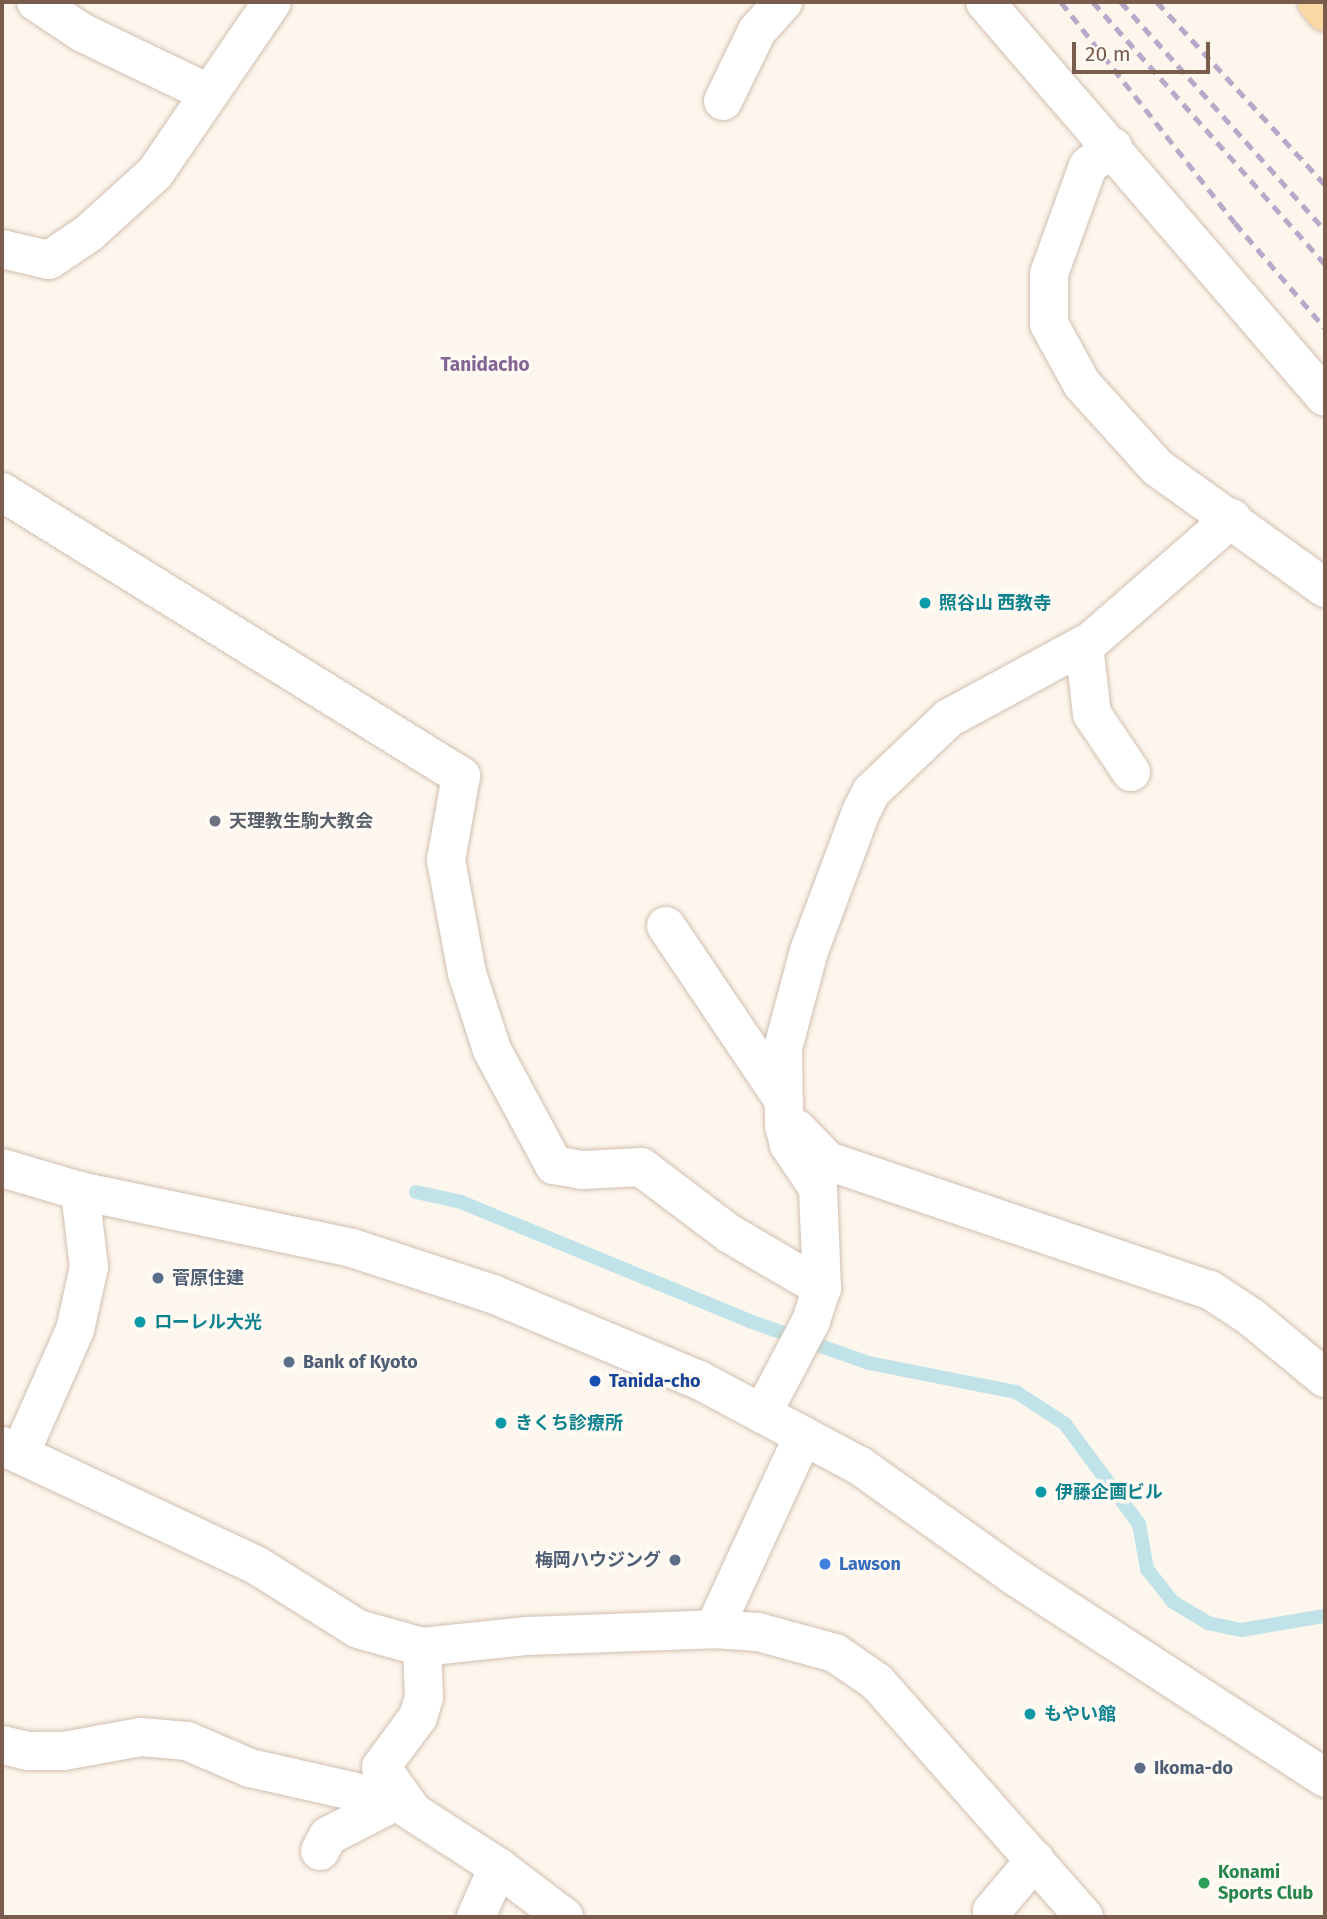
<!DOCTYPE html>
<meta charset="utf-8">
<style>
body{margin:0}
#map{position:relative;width:1327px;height:1919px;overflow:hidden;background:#fdf6ec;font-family:"Fira Sans","Noto Sans JP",sans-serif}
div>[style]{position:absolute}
.stream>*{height:14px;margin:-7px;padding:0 7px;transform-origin:7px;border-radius:7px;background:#bfe3e8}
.roads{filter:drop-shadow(0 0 2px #d1beb0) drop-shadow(0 0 2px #d1beb0)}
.minor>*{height:38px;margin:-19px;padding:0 19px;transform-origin:19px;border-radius:19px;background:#fff}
.major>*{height:38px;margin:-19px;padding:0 19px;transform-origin:19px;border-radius:19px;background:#fbd9a5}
.rail>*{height:5px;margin-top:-2.5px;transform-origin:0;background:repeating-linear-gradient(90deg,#b9a8c9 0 10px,transparent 0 17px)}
.dots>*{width:19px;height:19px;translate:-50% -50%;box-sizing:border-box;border:4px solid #fffaf3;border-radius:50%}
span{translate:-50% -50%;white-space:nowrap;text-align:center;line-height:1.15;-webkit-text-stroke:7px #fffaf3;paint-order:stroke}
.culture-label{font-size:18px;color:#0d838f;font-weight:700}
.left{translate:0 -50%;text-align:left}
.worship-label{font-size:18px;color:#5b616d;font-weight:700}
.service-label{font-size:18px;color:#4e5e75;font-weight:700}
.right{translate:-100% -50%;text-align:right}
.transit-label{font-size:18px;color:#164399;font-weight:700}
.shop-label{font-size:18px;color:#366cbe;font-weight:700}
.leisure-label{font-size:18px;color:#27864d;font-weight:700}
.neighbourhood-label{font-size:19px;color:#846695;font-weight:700}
.frame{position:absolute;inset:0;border:4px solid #7a5c4d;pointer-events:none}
.scale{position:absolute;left:1072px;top:42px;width:138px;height:32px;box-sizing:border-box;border:4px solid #7a5c4d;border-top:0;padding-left:9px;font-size:21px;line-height:24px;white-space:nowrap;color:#7a5c4d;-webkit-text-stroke:5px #fffaf3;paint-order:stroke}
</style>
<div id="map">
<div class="stream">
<div style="left:416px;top:1192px;width:46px;rotate:12.5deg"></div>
<div style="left:461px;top:1202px;width:315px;rotate:22.4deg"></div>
<div style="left:752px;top:1322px;width:124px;rotate:19.3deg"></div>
<div style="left:869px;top:1363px;width:150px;rotate:11.2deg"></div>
<div style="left:1016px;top:1392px;width:59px;rotate:33.1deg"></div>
<div style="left:1065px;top:1424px;width:124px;rotate:53.5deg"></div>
<div style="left:1139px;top:1524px;width:46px;rotate:79.9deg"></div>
<div style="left:1147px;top:1569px;width:42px;rotate:51.8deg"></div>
<div style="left:1173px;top:1602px;width:41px;rotate:31deg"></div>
<div style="left:1208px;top:1623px;width:34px;rotate:12deg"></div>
<div style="left:1241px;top:1630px;width:85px;rotate:-9.5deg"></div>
</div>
<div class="roads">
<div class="minor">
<div style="left:36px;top:2px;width:56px;rotate:33.4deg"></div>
<div style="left:83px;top:33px;width:139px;rotate:25.6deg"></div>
<div style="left:985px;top:2px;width:521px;rotate:49.28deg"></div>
<div style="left:723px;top:101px;width:78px;rotate:-64.1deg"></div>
<div style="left:757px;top:31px;width:39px;rotate:-48deg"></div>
<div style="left:1113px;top:147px;width:31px;rotate:143deg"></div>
<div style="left:1088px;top:166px;width:115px;rotate:109.9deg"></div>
<div style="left:1049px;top:274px;width:50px;rotate:90deg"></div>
<div style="left:1049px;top:324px;width:68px;rotate:61.2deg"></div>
<div style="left:1082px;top:384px;width:113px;rotate:47.9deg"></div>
<div style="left:1158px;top:468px;width:206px;rotate:35.7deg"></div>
<div style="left:2px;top:249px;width:48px;rotate:13.2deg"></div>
<div style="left:49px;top:260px;width:48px;rotate:-34deg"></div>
<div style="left:89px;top:233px;width:89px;rotate:-42.3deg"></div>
<div style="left:155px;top:173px;width:207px;rotate:-55.6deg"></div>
<div style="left:2px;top:492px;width:540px;rotate:31.75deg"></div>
<div style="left:461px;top:776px;width:85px;rotate:100.1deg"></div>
<div style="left:446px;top:860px;width:115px;rotate:79.5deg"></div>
<div style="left:467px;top:973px;width:81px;rotate:72deg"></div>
<div style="left:492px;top:1050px;width:131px;rotate:61.7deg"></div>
<div style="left:554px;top:1165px;width:28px;rotate:10deg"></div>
<div style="left:582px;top:1170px;width:59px;rotate:-2.9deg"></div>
<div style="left:641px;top:1167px;width:111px;rotate:37deg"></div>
<div style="left:730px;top:1234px;width:107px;rotate:30.4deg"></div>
<div style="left:1084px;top:645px;width:69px;rotate:83.4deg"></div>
<div style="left:1092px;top:714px;width:70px;rotate:56.1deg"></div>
<div style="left:666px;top:926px;width:211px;rotate:56deg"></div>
<div style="left:797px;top:1129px;width:45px;rotate:45.9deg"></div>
<div style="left:828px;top:1161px;width:403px;rotate:18.7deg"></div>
<div style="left:1210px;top:1290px;width:49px;rotate:33.4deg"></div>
<div style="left:1251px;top:1317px;width:96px;rotate:39.5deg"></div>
<div style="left:2px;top:1168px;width:81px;rotate:16.4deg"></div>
<div style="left:80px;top:1191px;width:278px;rotate:11.8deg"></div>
<div style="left:352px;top:1248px;width:148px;rotate:18.1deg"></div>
<div style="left:493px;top:1294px;width:223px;rotate:22.7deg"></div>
<div style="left:699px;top:1380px;width:183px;rotate:28.1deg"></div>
<div style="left:860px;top:1466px;width:191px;rotate:35.4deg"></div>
<div style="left:1016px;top:1577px;width:369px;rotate:33deg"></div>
<div style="left:762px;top:1414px;width:105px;rotate:-62.2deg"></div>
<div style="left:811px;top:1321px;width:35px;rotate:-72deg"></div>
<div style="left:822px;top:1288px;width:100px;rotate:-92.3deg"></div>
<div style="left:818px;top:1188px;width:52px;rotate:-124deg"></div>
<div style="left:789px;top:1145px;width:21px;rotate:-104deg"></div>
<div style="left:784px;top:1125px;width:77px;rotate:-90.7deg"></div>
<div style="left:783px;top:1048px;width:100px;rotate:-75deg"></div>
<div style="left:809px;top:951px;width:148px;rotate:-69.5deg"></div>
<div style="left:861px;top:812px;width:22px;rotate:-63deg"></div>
<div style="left:871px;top:792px;width:108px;rotate:-43.5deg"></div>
<div style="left:949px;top:718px;width:162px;rotate:-28.5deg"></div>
<div style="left:1091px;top:641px;width:187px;rotate:-41.1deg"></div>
<div style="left:2px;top:1446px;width:280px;rotate:25.1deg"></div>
<div style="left:256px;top:1565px;width:120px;rotate:32.1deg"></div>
<div style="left:358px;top:1629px;width:66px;rotate:15.7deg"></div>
<div style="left:422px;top:1647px;width:106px;rotate:-6deg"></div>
<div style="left:527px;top:1636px;width:187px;rotate:-2.1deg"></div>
<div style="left:714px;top:1629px;width:44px;rotate:3.9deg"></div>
<div style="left:758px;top:1632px;width:80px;rotate:15.3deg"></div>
<div style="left:835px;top:1653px;width:51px;rotate:34.6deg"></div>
<div style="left:877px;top:1682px;width:313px;rotate:48.6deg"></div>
<div style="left:20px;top:1454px;width:136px;rotate:-66.1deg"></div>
<div style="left:75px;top:1330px;width:65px;rotate:-77.5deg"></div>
<div style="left:89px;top:1267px;width:77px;rotate:-96.8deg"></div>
<div style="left:714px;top:1629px;width:213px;rotate:-65.2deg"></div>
<div style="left:2px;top:1745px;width:26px;rotate:13deg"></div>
<div style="left:27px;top:1751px;width:37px"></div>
<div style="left:64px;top:1751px;width:78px;rotate:-10.3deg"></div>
<div style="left:141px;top:1737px;width:46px;rotate:5deg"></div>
<div style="left:187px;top:1741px;width:69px;rotate:23.2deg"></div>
<div style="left:250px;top:1768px;width:150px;rotate:12.7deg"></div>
<div style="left:396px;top:1801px;width:121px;rotate:32.9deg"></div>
<div style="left:498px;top:1867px;width:83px;rotate:37.1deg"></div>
<div style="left:409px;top:1806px;width:48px;rotate:-125.7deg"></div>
<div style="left:381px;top:1767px;width:62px;rotate:-53.5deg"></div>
<div style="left:418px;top:1717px;width:21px;rotate:-73deg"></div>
<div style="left:424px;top:1697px;width:50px;rotate:-92.3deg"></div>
<div style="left:320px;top:1851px;width:17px;rotate:-62deg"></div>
<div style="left:328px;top:1836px;width:76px;rotate:-27.2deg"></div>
<div style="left:476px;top:1917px;width:55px;rotate:-66.3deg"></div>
<div style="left:993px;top:1917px;width:6px;rotate:-99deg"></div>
<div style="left:992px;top:1911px;width:67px;rotate:-49.9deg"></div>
</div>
<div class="major">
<div style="left:1317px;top:2px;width:13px;rotate:51deg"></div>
</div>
</div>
<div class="rail">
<div style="left:1061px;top:2px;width:281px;rotate:51.8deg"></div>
<div style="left:1235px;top:223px;width:138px;rotate:49.4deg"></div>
<div style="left:1093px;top:2px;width:350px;rotate:48.5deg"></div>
<div style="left:1121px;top:2px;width:306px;rotate:48.2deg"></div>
<div style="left:1157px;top:2px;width:248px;rotate:47.4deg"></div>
</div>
<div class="dots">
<div style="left:925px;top:603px;background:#0f9aa8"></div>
<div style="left:215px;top:821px;background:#6b7280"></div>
<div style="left:158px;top:1278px;background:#5c6f8a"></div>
<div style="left:140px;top:1322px;background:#0f9aa8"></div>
<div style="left:289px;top:1362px;background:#5c6f8a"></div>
<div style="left:595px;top:1381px;background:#1a4fb4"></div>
<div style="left:501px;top:1423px;background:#0f9aa8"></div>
<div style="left:1041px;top:1492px;background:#0f9aa8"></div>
<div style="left:675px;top:1560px;background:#5c6f8a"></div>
<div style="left:825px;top:1564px;background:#3f7fe0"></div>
<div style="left:1030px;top:1714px;background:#0f9aa8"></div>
<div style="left:1140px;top:1768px;background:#5c6f8a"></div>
<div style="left:1204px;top:1883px;background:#2e9e5b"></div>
</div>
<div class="culture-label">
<span class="left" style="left:939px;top:603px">照谷山 西教寺</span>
<span class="left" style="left:154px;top:1322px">ローレル大光</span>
<span class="left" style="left:515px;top:1423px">きくち診療所</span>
<span class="left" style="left:1055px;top:1492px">伊藤企画ビル</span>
<span class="left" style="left:1044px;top:1714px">もやい館</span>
</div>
<div class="worship-label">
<span class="left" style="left:229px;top:821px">天理教生駒大教会</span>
</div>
<div class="service-label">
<span class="left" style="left:172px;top:1278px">菅原住建</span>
<span class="left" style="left:303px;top:1362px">Bank of Kyoto</span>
<span class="right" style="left:661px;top:1560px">梅岡ハウジング</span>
<span class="left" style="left:1154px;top:1768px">Ikoma-do</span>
</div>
<div class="transit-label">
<span class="left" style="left:609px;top:1381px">Tanida-cho</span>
</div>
<div class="shop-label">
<span class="left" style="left:839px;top:1564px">Lawson</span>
</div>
<div class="leisure-label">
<span class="left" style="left:1218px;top:1883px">Konami<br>Sports Club</span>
</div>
<div class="neighbourhood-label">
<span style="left:485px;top:365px">Tanidacho</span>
</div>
<div class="frame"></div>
<div class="scale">20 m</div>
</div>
